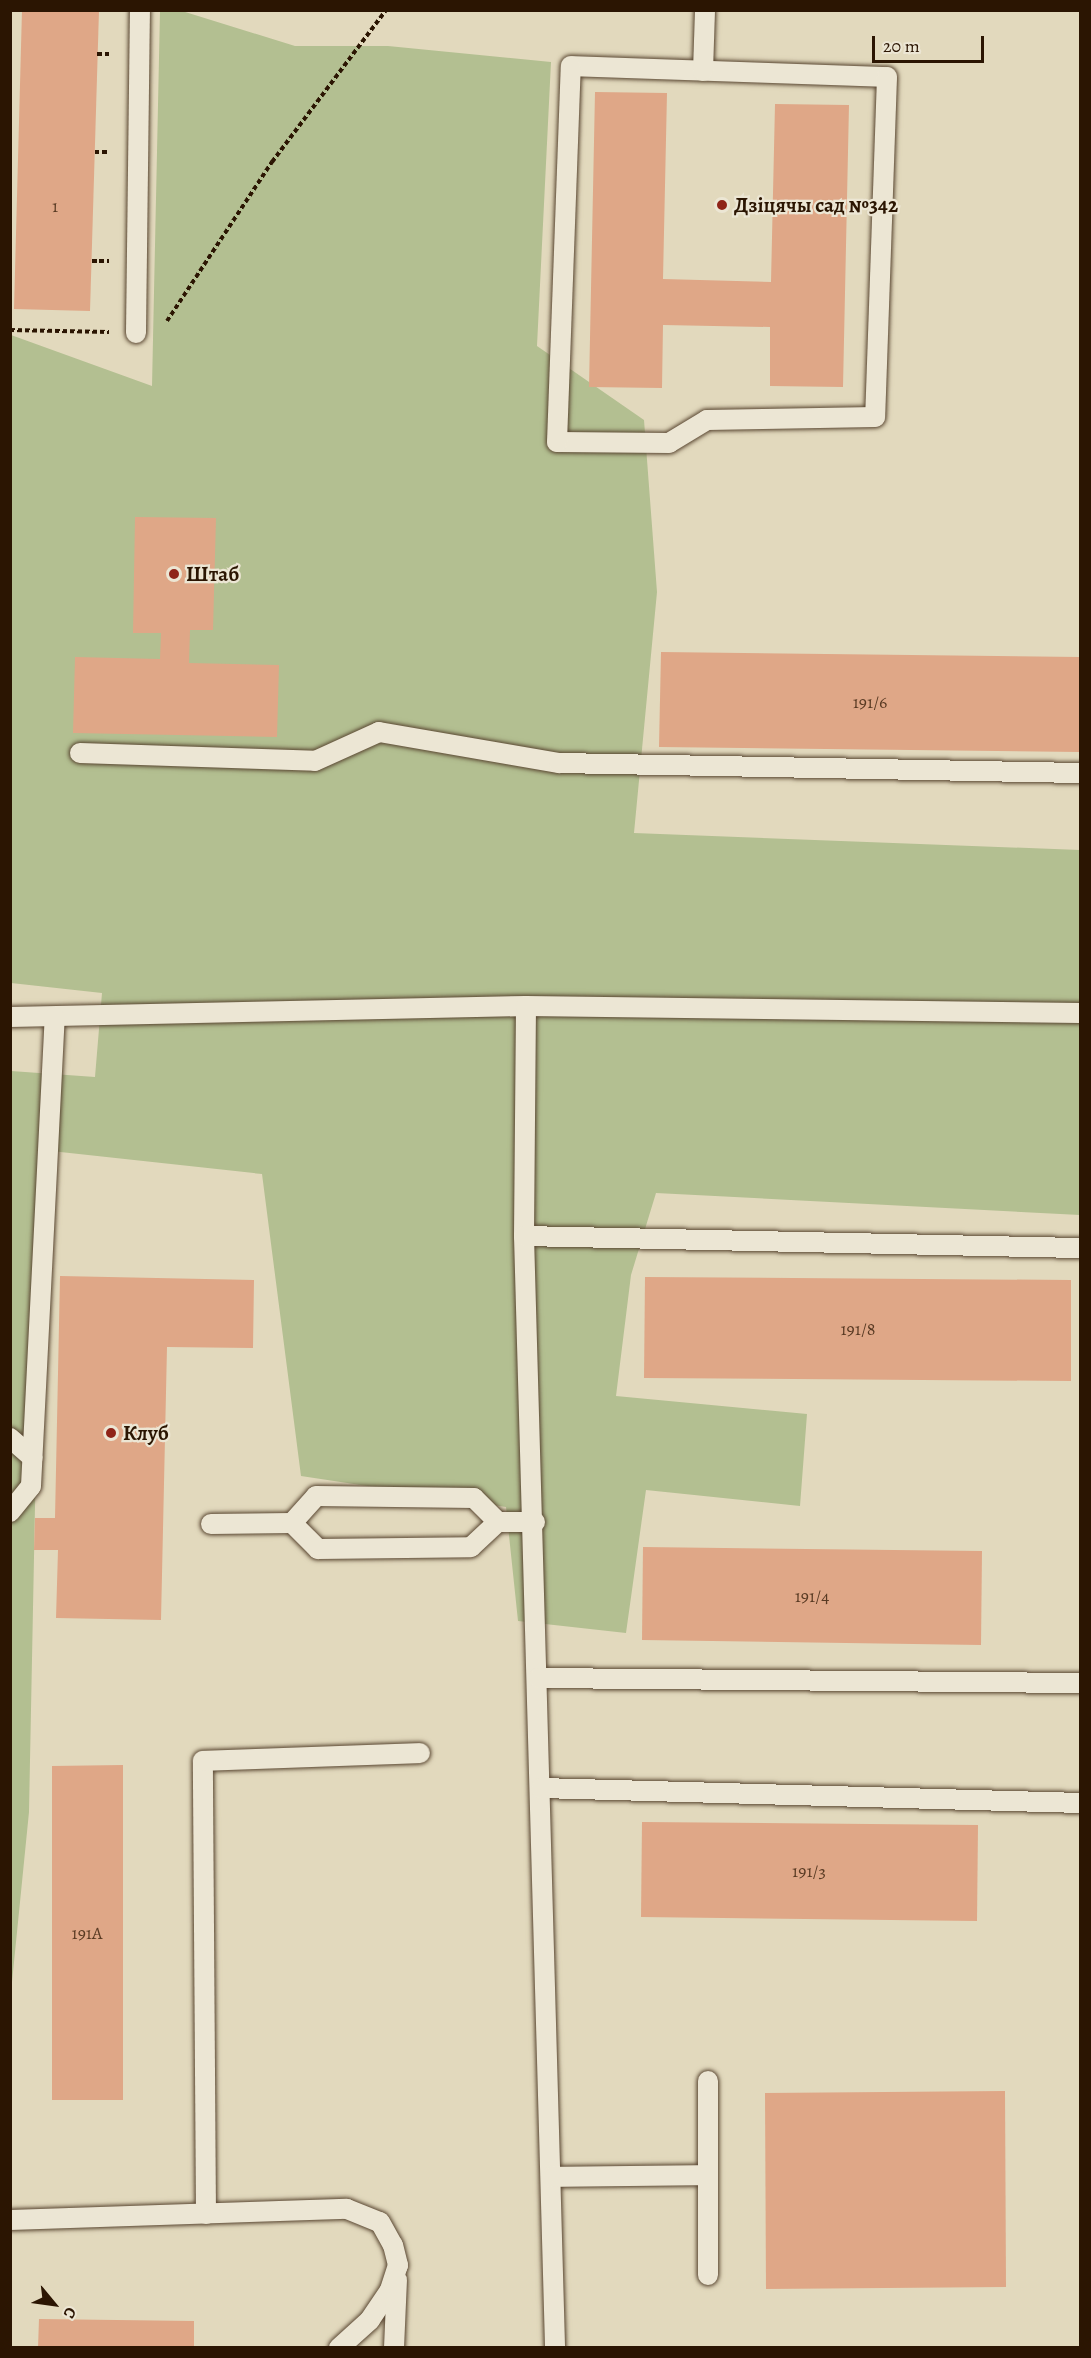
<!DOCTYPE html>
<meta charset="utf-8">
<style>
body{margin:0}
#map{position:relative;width:1091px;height:2358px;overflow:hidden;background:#e2d9bd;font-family:Alegreya,serif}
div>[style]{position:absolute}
.green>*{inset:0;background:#b3bf91}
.building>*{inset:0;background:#dfa787}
.path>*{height:4px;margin-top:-2px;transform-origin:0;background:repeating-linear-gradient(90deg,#2b1502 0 4.5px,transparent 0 7.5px)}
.roads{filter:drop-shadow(0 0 2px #594631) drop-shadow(0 0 2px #594631)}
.lane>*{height:20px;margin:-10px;padding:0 10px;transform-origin:10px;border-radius:10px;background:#ece6d4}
.dots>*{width:16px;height:16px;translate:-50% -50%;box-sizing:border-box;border:3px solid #ece6d4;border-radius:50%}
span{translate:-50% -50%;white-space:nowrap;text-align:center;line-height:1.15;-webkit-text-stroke:4.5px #ece6d4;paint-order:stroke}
.number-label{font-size:18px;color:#583a23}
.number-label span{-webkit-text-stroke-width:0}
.poi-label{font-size:21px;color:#2b1502;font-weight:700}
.left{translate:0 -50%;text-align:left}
.frame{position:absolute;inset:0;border:12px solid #2b1502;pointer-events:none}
.north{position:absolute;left:24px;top:2274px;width:60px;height:60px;-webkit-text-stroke:4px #ece6d4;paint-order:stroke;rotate:119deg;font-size:16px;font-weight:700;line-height:24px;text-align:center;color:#2b1502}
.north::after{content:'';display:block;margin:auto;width:21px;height:27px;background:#2b1502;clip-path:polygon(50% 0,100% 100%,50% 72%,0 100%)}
.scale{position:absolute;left:872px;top:36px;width:112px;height:27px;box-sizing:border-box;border:3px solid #2b1502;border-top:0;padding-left:8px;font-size:18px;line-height:21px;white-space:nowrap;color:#2b1502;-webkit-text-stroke:4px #ece6d4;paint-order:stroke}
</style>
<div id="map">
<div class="green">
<div style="clip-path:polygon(160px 11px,182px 11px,295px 46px,388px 46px,551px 62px,537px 346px,644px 420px,657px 592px,634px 833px,1080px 850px,1080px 1215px,656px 1193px,631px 1275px,616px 1396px,807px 1414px,800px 1506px,646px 1490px,626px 1633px,518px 1621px,506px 1507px,301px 1476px,262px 1174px,42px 1150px,29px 1812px,11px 1992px,11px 1071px,95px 1077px,102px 993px,11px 983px,11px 335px,152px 386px)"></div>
</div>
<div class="building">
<div style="clip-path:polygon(22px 10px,99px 10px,90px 311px,14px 309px)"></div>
<div style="clip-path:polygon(595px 92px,667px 93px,663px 279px,771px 282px,775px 104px,849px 105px,843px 387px,770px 386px,770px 327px,663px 325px,662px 388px,589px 387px)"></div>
<div style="clip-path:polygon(135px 517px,216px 518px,213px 630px,190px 630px,189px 663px,279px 665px,277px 737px,73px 733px,75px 657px,160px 659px,161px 633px,133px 633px)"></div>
<div style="clip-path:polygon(661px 652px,1080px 657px,1080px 752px,659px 747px)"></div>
<div style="clip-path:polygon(60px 1276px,254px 1280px,253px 1348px,167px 1347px,161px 1620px,56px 1618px,58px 1550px,34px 1550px,35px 1518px,55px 1518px)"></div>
<div style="clip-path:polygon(645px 1277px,1071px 1280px,1071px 1381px,644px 1378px)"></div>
<div style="clip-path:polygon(643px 1547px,982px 1551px,981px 1645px,642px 1640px)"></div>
<div style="clip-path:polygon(123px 1765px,123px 2100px,52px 2100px,52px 1766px)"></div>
<div style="clip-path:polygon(642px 1822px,978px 1825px,977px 1921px,641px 1917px)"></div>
<div style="clip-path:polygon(1005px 2091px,1006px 2287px,766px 2289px,765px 2093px)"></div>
<div style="clip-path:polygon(39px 2319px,194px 2321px,194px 2348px,38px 2348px)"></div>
</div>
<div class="path">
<div style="left:97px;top:54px;width:15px"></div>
<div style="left:95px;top:152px;width:14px"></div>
<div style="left:92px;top:261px;width:17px"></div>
<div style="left:167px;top:321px;width:191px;rotate:-56.6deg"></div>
<div style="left:272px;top:162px;width:190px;rotate:-53.1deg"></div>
<div style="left:10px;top:330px;width:99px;rotate:1.2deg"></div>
</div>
<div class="roads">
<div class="lane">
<div style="left:571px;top:66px;width:316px;rotate:2deg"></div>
<div style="left:887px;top:77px;width:340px;rotate:92deg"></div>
<div style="left:875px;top:417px;width:168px;rotate:179deg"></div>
<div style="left:707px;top:420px;width:44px;rotate:148.8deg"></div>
<div style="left:669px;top:443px;width:112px;rotate:-179.5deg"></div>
<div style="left:557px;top:442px;width:376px;rotate:-87.9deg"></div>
<div style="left:703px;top:71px;width:61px;rotate:-88.1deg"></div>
<div style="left:136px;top:333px;width:323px;rotate:-89.3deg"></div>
<div style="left:80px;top:753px;width:235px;rotate:1.9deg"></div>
<div style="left:315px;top:761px;width:70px;rotate:-24.4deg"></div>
<div style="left:379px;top:732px;width:183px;rotate:9.8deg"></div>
<div style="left:559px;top:763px;width:521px;rotate:1.1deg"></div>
<div style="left:526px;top:1006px;width:230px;rotate:90.5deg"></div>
<div style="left:524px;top:1236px;width:1112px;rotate:88.4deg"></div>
<div style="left:10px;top:1017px;width:516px;rotate:-1.22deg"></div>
<div style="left:526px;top:1006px;width:554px;rotate:0.72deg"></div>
<div style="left:524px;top:1236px;width:556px;rotate:1.24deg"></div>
<div style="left:10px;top:1438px;width:30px;rotate:41deg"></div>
<div style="left:10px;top:1512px;width:33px;rotate:-51deg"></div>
<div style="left:31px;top:1486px;width:469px;rotate:-87.1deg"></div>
<div style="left:292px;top:1523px;width:36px;rotate:-48deg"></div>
<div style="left:316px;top:1496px;width:158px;rotate:0.7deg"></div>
<div style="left:474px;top:1498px;width:34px;rotate:45deg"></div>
<div style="left:211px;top:1524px;width:81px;rotate:-0.7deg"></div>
<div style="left:292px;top:1523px;width:37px;rotate:45deg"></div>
<div style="left:318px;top:1549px;width:153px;rotate:-0.7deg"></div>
<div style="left:471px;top:1547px;width:37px;rotate:-43deg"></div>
<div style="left:498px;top:1522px;width:37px"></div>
<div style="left:539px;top:1678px;width:541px;rotate:0.53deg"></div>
<div style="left:541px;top:1788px;width:539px;rotate:1.59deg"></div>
<div style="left:551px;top:2177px;width:157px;rotate:-0.7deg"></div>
<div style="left:206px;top:2214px;width:453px;rotate:-90.4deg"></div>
<div style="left:203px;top:1761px;width:217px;rotate:-2.1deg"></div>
<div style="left:10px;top:2220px;width:337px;rotate:-1.9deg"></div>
<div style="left:347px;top:2209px;width:35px;rotate:22deg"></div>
<div style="left:380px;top:2222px;width:26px;rotate:61deg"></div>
<div style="left:393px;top:2245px;width:21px;rotate:76deg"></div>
<div style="left:398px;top:2265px;width:26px;rotate:108deg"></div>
<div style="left:390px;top:2290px;width:36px;rotate:124deg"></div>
<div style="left:370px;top:2320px;width:42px;rotate:137.9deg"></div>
<div style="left:708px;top:2275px;width:194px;rotate:-90deg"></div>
<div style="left:394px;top:2348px;width:68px;rotate:-87.5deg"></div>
</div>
</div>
<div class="dots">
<div style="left:722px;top:205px;background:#8f2418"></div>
<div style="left:174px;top:574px;background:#8f2418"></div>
<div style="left:111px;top:1433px;background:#8f2418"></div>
</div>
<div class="number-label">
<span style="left:55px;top:206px">1</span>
<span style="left:870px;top:702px">191/6</span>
<span style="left:858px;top:1329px">191/8</span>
<span style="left:812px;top:1596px">191/4</span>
<span style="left:809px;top:1871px">191/3</span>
<span style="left:87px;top:1933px">191А</span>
</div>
<div class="poi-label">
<span class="left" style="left:734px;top:205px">Дзіцячы сад №342</span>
<span class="left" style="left:186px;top:574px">Штаб</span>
<span class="left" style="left:123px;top:1433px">Клуб</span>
</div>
<div class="frame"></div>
<div class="north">С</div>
<div class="scale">20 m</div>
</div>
